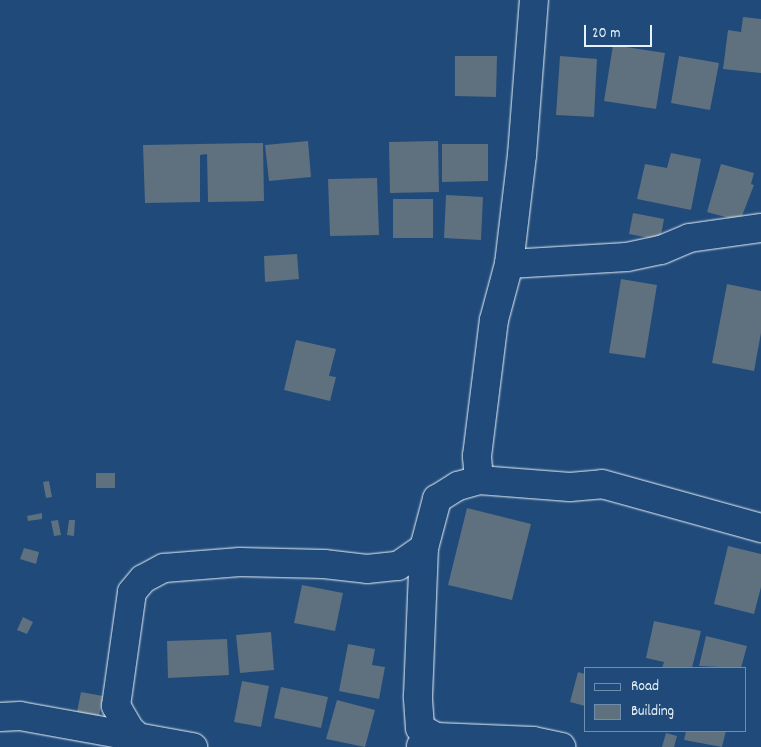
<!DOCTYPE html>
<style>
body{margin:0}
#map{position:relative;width:761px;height:747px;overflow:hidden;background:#1f4a7a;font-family:Dekko,sans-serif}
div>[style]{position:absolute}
.building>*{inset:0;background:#5f707f}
.roads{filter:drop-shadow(0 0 1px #e8f1f8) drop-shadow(0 0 1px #e8f1f8)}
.minor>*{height:28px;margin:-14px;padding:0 14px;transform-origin:14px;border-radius:14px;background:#1f4a7a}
span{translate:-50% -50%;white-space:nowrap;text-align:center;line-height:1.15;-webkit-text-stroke:4px #1f4a7a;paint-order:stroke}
.legend{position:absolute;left:584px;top:667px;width:162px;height:65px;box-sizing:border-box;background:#1f4a7a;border:1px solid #6f8dac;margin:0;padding:6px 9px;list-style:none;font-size:15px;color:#e8f1f8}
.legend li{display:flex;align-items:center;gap:10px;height:25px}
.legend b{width:25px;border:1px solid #6f8dac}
.scale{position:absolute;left:584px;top:25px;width:68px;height:22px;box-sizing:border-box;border:2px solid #e8f1f8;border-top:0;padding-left:6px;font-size:15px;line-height:18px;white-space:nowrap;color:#e8f1f8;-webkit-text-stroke:4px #1f4a7a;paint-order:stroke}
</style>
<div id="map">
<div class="building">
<div style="clip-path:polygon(743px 17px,761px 19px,761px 73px,723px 69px,728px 30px,741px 32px)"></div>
<div style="clip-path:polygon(613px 45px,665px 53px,656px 109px,604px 101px)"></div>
<div style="clip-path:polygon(455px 56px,497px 56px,496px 97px,455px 96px)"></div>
<div style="clip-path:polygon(560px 56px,597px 59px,594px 117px,556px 115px)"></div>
<div style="clip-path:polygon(679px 56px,719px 63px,710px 110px,671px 103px)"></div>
<div style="clip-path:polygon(308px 141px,311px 177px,269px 181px,265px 145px)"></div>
<div style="clip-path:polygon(438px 141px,439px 192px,390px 193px,389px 142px)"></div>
<div style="clip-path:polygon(263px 143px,264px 201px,208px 202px,207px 154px,200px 155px,200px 202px,145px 203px,143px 145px)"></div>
<div style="clip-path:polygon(442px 144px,488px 144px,488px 181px,442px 182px)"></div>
<div style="clip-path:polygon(671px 153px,701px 159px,691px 210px,637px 199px,645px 164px,667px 168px)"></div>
<div style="clip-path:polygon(721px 164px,754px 173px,751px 184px,754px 185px,740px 221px,707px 212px)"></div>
<div style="clip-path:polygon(377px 178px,379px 235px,330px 236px,328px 179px)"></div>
<div style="clip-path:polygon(446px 195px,483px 197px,481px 240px,444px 238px)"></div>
<div style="clip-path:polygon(393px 199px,433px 199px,433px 238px,393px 238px)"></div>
<div style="clip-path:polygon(633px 213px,664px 219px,660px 240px,629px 234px)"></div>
<div style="clip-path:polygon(297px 254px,299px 279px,265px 282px,264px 256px)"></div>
<div style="clip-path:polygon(621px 279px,657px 285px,645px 358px,609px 353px)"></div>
<div style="clip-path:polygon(727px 284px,761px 291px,761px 333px,754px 371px,712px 363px)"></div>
<div style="clip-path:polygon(296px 340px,336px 349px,329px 376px,336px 377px,330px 401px,284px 390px)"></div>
<div style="clip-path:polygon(96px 473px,115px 473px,115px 488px,96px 488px)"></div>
<div style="clip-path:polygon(49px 481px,52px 497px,46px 498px,43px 482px)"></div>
<div style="clip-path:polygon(467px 508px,531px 524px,512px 600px,448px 585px)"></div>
<div style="clip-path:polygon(42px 513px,42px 519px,28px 521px,27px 516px)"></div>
<div style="clip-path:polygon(58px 520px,61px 535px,54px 536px,51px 521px)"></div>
<div style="clip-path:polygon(69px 520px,75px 520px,74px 536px,67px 535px)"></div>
<div style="clip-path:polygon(728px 546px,761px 554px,761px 587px,754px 614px,714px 604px)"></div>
<div style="clip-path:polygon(24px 548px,39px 552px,36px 564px,20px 559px)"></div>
<div style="clip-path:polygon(302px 585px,343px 593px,335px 631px,294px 623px)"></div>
<div style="clip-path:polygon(23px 617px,33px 622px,27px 634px,17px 630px)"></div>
<div style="clip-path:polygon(654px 621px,701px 631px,692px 668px,662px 668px,664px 662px,646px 658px)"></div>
<div style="clip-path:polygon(271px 632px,274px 670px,240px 673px,236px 635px)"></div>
<div style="clip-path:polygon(706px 636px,747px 646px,741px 668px,699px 666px)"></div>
<div style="clip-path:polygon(227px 639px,229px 675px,168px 678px,167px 641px)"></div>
<div style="clip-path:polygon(348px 644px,375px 649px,372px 665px,385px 667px,379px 699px,339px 691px)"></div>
<div style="clip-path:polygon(578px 672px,585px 674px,585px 706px,570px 702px)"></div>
<div style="clip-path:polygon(242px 681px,269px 686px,261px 727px,234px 722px)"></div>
<div style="clip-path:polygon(281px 687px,328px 697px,321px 728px,274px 718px)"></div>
<div style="clip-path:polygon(81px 692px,103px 696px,99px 716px,77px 712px)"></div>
<div style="clip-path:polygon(337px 700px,375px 710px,365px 747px,326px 739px)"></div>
<div style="clip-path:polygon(686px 731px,726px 731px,722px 747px,684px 740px)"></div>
<div style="clip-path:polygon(666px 733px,677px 736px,674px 747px,662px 747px)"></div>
</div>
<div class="roads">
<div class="minor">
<div style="left:509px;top:264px;width:118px;rotate:-3.4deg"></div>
<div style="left:627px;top:257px;width:35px;rotate:-12deg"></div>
<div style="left:661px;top:250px;width:30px;rotate:-23deg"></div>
<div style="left:689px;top:238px;width:73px;rotate:-7.9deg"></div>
<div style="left:479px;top:480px;width:91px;rotate:4.4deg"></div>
<div style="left:570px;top:487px;width:32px;rotate:-5deg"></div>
<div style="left:602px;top:484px;width:165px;rotate:15.5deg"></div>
<div style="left:0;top:717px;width:20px;rotate:-3deg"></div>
<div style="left:20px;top:716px;width:176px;rotate:10.2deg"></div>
<div style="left:436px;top:737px;width:18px;rotate:-151deg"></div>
<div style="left:420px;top:728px;width:32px;rotate:-94deg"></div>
<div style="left:418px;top:696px;width:148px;rotate:-87.7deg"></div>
<div style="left:424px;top:548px;width:51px;rotate:-75.1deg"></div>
<div style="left:437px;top:499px;width:25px;rotate:-32deg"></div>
<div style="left:458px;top:486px;width:22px;rotate:-16deg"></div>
<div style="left:479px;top:480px;width:24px;rotate:-95deg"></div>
<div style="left:477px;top:456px;width:137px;rotate:-82.9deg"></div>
<div style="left:494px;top:320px;width:58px;rotate:-75deg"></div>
<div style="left:509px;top:264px;width:110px;rotate:-83.2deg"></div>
<div style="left:522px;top:155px;width:155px;rotate:-85.6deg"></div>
<div style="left:139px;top:738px;width:12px;rotate:-138deg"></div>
<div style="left:130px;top:730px;width:28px;rotate:-120deg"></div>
<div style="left:116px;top:706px;width:115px;rotate:-82deg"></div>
<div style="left:132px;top:592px;width:17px;rotate:-50deg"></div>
<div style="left:143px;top:579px;width:24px;rotate:-28deg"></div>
<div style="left:164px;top:568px;width:76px;rotate:-4.5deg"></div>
<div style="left:240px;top:562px;width:84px;rotate:1.4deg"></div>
<div style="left:324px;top:564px;width:43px;rotate:6.6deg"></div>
<div style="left:367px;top:569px;width:31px;rotate:-6deg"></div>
<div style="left:398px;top:566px;width:32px;rotate:-35deg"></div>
<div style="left:421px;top:746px;width:17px;rotate:-31deg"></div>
<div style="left:436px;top:737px;width:97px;rotate:2.4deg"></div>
<div style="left:533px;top:741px;width:29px;rotate:12deg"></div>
</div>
</div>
<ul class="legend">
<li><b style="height:6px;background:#1f4a7a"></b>Road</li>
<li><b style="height:14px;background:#5f707f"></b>Building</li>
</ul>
<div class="scale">20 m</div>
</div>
